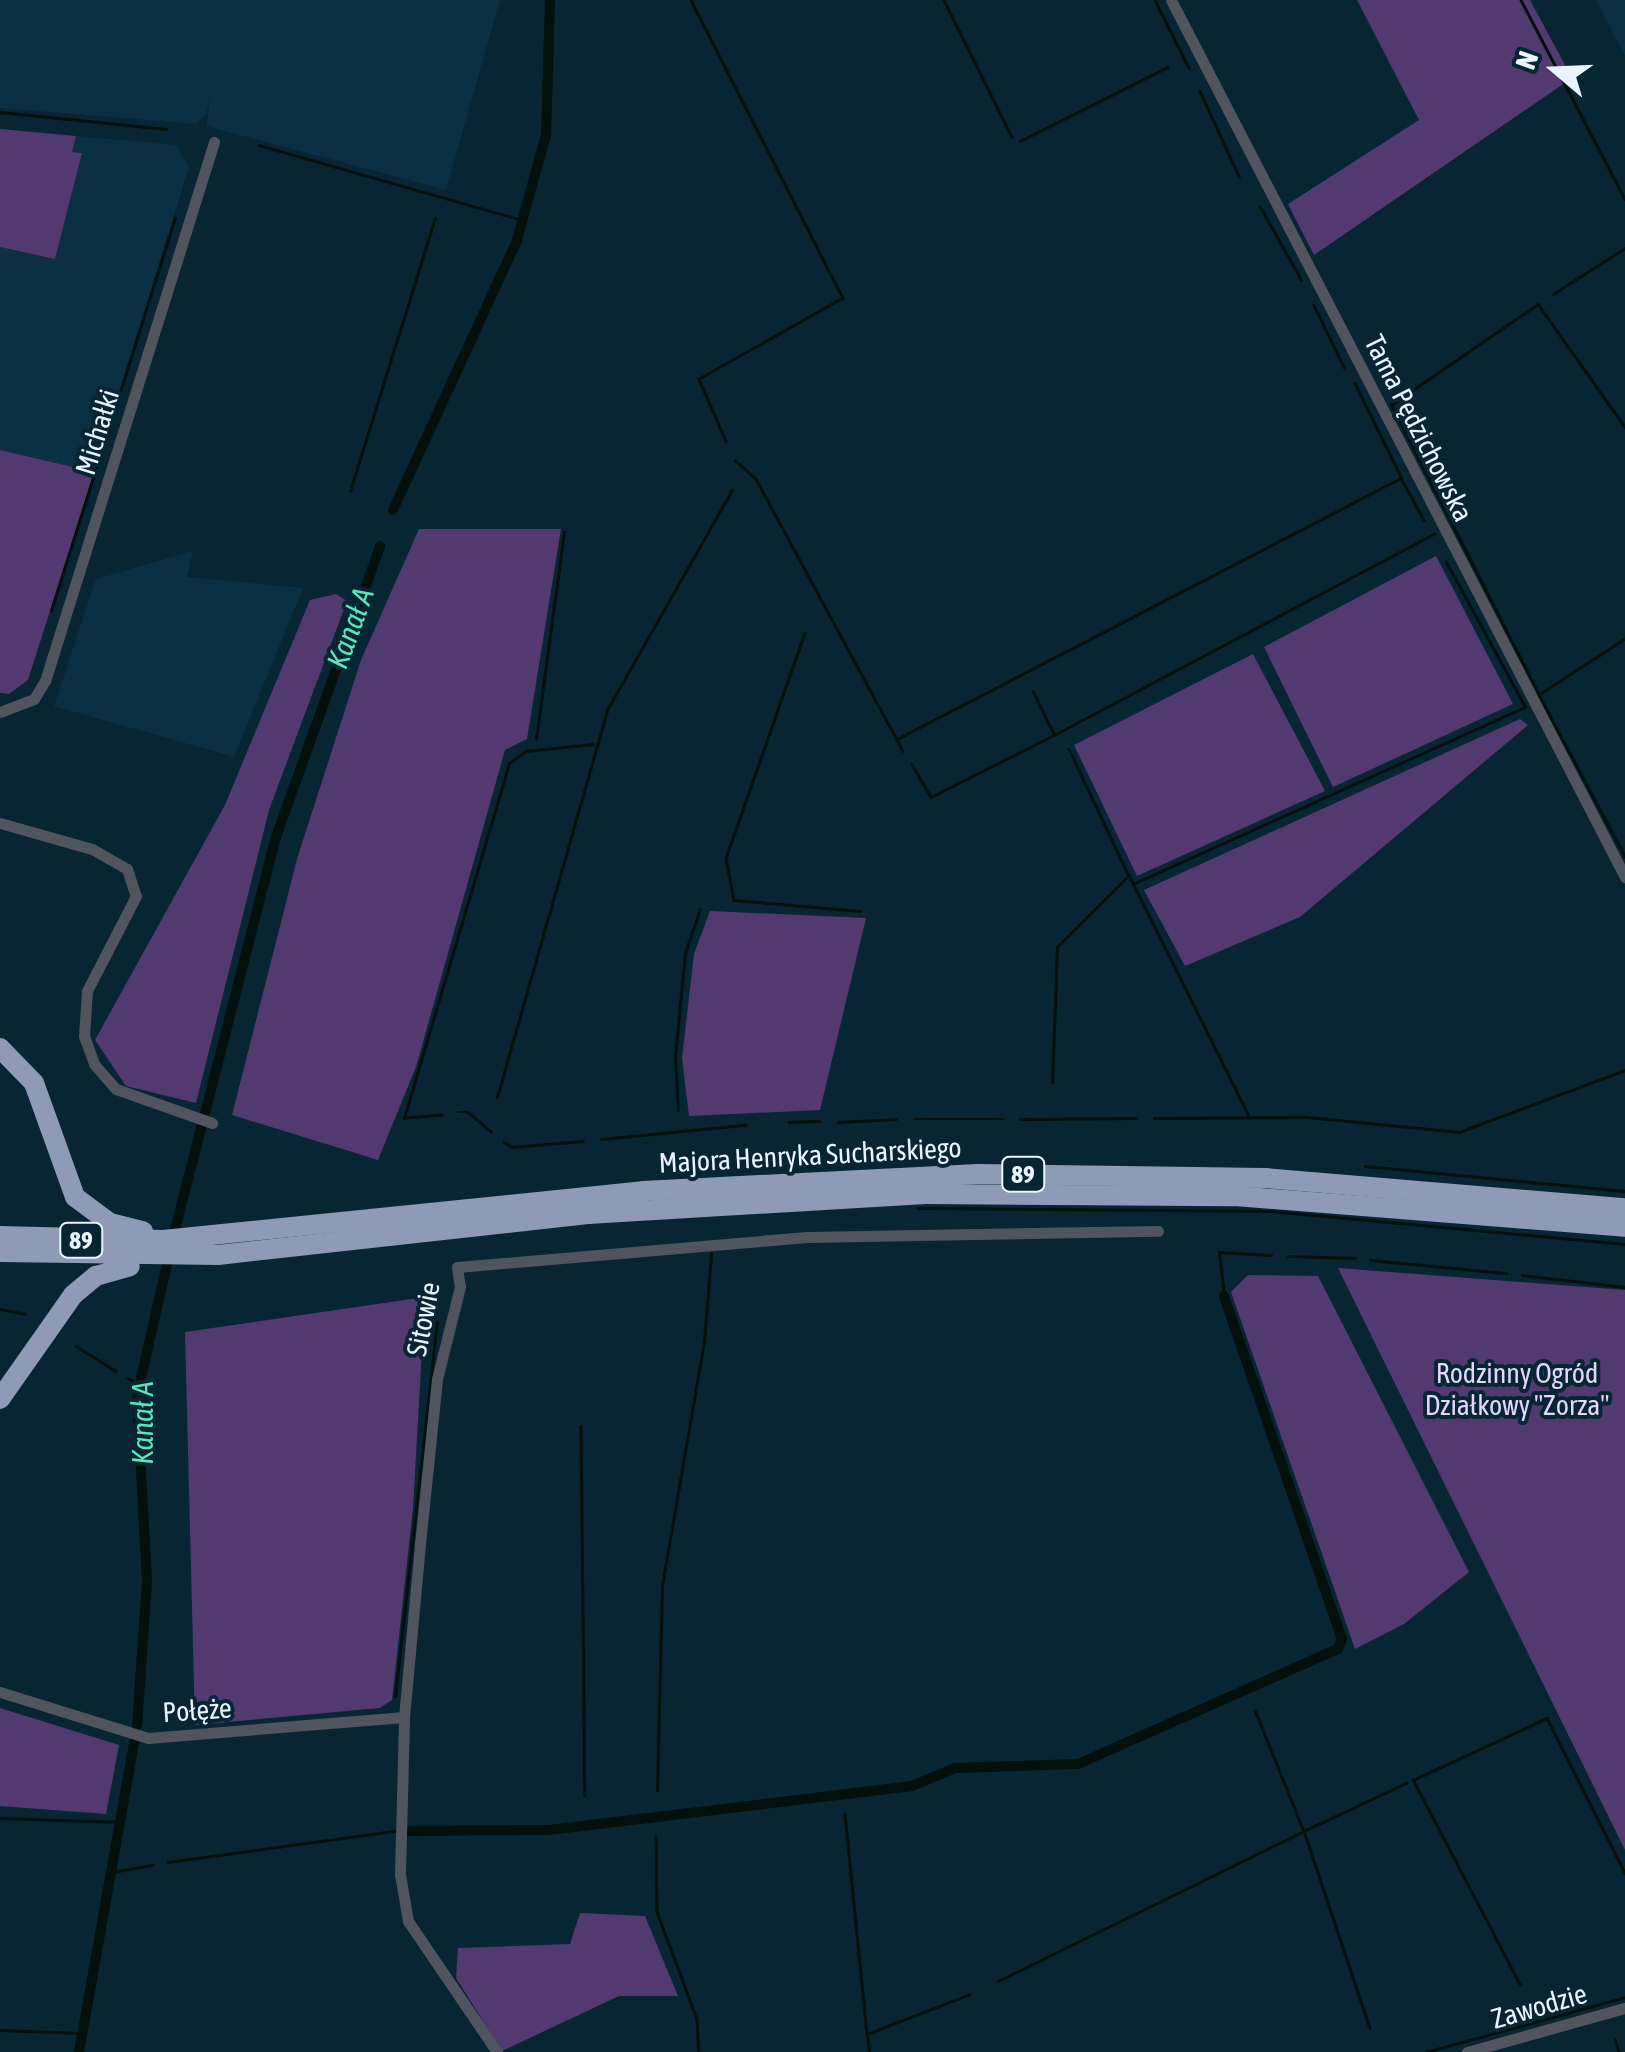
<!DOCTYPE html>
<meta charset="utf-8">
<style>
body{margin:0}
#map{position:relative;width:1625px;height:2052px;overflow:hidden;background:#082533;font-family:"Asap Condensed",sans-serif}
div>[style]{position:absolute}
.built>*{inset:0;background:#0b3043}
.green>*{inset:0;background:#523a71}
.stream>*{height:2.5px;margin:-1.25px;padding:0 1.25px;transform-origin:1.25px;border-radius:1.25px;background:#04100b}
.canal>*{height:10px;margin:-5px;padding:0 5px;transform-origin:5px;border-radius:5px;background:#04100b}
.street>*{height:11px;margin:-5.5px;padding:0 5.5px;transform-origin:5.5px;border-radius:5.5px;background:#50545f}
.highway>*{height:20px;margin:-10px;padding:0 10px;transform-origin:10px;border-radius:10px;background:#8f9ab6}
span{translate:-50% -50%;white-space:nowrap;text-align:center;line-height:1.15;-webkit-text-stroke:8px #082533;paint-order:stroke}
.shield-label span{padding:2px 8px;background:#082533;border:2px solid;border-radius:8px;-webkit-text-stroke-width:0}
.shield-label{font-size:25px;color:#e8f5fd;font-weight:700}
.street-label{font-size:28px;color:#e8f5fd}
.park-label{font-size:28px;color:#e5d6fe}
.water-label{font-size:30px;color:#5ae6b8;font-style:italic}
.north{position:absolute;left:1505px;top:20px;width:100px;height:100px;-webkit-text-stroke:8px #082533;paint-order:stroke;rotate:289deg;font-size:28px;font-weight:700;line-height:40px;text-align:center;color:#e8f5fd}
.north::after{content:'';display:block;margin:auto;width:35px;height:45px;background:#e8f5fd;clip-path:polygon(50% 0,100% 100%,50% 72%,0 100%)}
</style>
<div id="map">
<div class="built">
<div style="clip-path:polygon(0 0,500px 0,446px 190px,206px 126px,212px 91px,206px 115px,196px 124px,0 108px)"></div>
<div style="clip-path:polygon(1596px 0,1625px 0,1625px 56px)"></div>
<div style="clip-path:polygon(76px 136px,176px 145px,189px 167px,94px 472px,0 450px,0 247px,55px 259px,82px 153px,72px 152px)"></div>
<div style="clip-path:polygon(193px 551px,187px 577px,303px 588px,234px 757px,54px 706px,96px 579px)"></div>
</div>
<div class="green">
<div style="clip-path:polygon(1357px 0,1530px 0,1572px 78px,1314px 255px,1288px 204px,1419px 120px)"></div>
<div style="clip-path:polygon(0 129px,76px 136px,72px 152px,82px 153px,55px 259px,0 247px)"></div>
<div style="clip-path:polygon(0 450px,94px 472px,28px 680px,9px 694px,0 693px)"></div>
<div style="clip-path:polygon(419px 529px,561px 529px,527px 739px,505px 750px,416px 1067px,378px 1160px,232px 1115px,297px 859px,361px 660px)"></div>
<div style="clip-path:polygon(1436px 556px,1513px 704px,1333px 787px,1264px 647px)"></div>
<div style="clip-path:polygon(336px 594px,347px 601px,269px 810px,196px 1103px,126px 1086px,95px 1040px,225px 805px,310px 600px)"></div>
<div style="clip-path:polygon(1253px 654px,1325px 791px,1137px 876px,1074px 745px)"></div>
<div style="clip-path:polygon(1520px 719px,1528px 725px,1300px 917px,1185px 966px,1144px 890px)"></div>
<div style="clip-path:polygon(710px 911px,866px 918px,820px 1110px,689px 1116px,682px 1058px,694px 954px)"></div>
<div style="clip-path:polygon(1338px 1268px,1625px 1290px,1625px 1850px)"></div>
<div style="clip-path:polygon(1248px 1275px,1318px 1276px,1469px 1572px,1404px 1624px,1355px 1649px,1231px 1292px)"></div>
<div style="clip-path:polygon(425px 1297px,413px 1508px,392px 1700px,380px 1708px,195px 1725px,185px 1332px)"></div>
<div style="clip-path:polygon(0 1708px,119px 1745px,106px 1814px,0 1806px)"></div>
<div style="clip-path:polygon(580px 1913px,645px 1916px,678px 1996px,619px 1996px,502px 2051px,456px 1978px,458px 1948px,570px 1944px)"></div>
</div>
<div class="stream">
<div style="left:691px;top:0;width:335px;rotate:63deg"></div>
<div style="left:843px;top:298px;width:165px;rotate:150.6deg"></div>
<div style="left:699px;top:379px;width:68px;rotate:66.5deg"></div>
<div style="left:944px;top:0;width:153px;rotate:63.6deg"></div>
<div style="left:1155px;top:0;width:76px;rotate:63.4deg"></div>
<div style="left:1521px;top:0;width:225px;rotate:62.4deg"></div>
<div style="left:1200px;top:91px;width:94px;rotate:65.4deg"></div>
<div style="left:0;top:112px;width:167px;rotate:5.8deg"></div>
<div style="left:1020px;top:141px;width:165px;rotate:-26.6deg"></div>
<div style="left:259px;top:145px;width:273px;rotate:15.9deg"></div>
<div style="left:1260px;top:206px;width:84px;rotate:60.7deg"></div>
<div style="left:1553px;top:294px;width:85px;rotate:-32.6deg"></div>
<div style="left:1314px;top:305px;width:69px;rotate:64.2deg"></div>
<div style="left:735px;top:460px;width:28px;rotate:42deg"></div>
<div style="left:756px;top:479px;width:309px;rotate:61.6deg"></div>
<div style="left:1401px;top:478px;width:48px;rotate:61.3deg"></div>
<div style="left:350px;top:491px;width:286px;rotate:-72.7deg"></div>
<div style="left:51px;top:611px;width:412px;rotate:-72.5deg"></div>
<div style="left:805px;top:633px;width:238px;rotate:109.3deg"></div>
<div style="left:726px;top:858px;width:43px;rotate:79.2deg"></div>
<div style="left:734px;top:900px;width:127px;rotate:5deg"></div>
<div style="left:1625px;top:639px;width:103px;rotate:146.9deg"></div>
<div style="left:1539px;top:695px;width:183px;rotate:61.9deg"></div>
<div style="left:1539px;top:695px;width:326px;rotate:-117deg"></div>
<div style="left:1391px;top:405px;width:178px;rotate:-34.5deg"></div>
<div style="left:1538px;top:304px;width:151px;rotate:54.7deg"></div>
<div style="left:1054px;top:735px;width:430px;rotate:-27.9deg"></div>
<div style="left:536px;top:739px;width:209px;rotate:-82.3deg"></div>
<div style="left:897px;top:739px;width:568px;rotate:-27.38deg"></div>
<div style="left:1401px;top:478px;width:105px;rotate:-116.1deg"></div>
<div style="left:1069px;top:749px;width:138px;rotate:64.7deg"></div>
<div style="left:912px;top:764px;width:38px;rotate:60deg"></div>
<div style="left:931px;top:797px;width:138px;rotate:-26.8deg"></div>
<div style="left:1054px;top:735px;width:48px;rotate:-116deg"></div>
<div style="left:1133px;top:884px;width:430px;rotate:-24.3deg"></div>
<div style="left:1525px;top:707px;width:165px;rotate:-118.6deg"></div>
<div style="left:1052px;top:1083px;width:136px;rotate:-87.9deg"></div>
<div style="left:1057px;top:947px;width:102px;rotate:-45deg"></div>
<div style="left:1129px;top:875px;width:267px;rotate:63.5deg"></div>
<div style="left:497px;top:1097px;width:402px;rotate:-74.1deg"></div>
<div style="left:607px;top:710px;width:253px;rotate:-60.4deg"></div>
<div style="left:678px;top:1111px;width:54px;rotate:-93.2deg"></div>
<div style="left:675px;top:1057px;width:104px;rotate:-84.5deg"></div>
<div style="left:685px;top:953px;width:46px;rotate:-71.2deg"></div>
<div style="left:458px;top:1112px;width:10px"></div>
<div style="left:468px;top:1112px;width:30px;rotate:40deg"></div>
<div style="left:442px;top:1115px;width:38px;rotate:175deg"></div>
<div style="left:404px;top:1118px;width:370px;rotate:-73.5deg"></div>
<div style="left:509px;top:763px;width:21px;rotate:-35deg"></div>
<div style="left:526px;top:751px;width:67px;rotate:-6deg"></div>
<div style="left:1154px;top:1118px;width:153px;rotate:-0.4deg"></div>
<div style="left:1307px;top:1117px;width:153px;rotate:5.6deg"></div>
<div style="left:1459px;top:1132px;width:177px;rotate:-20.5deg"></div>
<div style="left:914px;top:1119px;width:89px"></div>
<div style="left:1020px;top:1119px;width:116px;rotate:-0.5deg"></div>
<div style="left:789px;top:1122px;width:31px;rotate:-2deg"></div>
<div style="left:838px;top:1122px;width:58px;rotate:-3deg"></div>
<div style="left:601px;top:1139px;width:145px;rotate:-5.6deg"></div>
<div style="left:504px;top:1142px;width:9px;rotate:32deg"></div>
<div style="left:512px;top:1147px;width:71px;rotate:-4.8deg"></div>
<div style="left:1365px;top:1166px;width:261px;rotate:5.5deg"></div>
<div style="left:918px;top:1208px;width:352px;rotate:0.5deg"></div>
<div style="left:1270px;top:1211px;width:357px;rotate:5.3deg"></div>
<div style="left:1288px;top:1256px;width:67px;rotate:1.7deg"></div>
<div style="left:1370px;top:1260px;width:137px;rotate:5.5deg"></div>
<div style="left:1522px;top:1275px;width:104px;rotate:6.6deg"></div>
<div style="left:1224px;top:1296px;width:44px;rotate:-96.5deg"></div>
<div style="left:1219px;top:1252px;width:52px;rotate:3.3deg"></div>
<div style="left:0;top:1309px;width:25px;rotate:11deg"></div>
<div style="left:76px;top:1346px;width:47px;rotate:32deg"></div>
<div style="left:128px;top:1378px;width:10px;rotate:29deg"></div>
<div style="left:581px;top:1426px;width:370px;rotate:89.4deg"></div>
<div style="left:395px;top:1696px;width:376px;rotate:-83.6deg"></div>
<div style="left:1255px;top:1710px;width:131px;rotate:68deg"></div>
<div style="left:1304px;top:1831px;width:113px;rotate:-25.2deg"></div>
<div style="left:657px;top:1791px;width:206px;rotate:-88.6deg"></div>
<div style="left:662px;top:1585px;width:246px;rotate:-80.2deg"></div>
<div style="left:704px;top:1343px;width:89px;rotate:-85.5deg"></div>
<div style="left:845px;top:1814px;width:221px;rotate:84.3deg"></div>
<div style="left:0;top:1818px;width:121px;rotate:1.9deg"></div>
<div style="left:656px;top:1836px;width:76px;rotate:89.2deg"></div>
<div style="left:657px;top:1912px;width:114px;rotate:69.5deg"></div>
<div style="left:697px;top:2019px;width:33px;rotate:87deg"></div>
<div style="left:168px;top:1862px;width:229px;rotate:-7.8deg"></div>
<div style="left:112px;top:1872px;width:42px;rotate:-9.7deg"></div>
<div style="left:998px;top:1981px;width:341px;rotate:-26.1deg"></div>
<div style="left:1304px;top:1831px;width:208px;rotate:71.5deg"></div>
<div style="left:1520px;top:1985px;width:231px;rotate:-117.6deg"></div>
<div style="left:1413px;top:1780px;width:148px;rotate:-24.8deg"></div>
<div style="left:1547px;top:1718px;width:174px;rotate:63.3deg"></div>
<div style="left:0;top:2030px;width:82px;rotate:2.1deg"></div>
<div style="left:1615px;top:2039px;width:14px;rotate:73deg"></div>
<div style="left:869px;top:2052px;width:18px;rotate:-96deg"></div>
<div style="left:867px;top:2034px;width:110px;rotate:-21.2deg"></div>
<div style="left:1426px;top:2052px;width:206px;rotate:-15.4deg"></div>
</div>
<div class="canal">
<div style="left:393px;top:510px;width:297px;rotate:-65.3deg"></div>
<div style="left:517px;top:240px;width:109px;rotate:-74.6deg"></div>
<div style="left:546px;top:135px;width:135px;rotate:-88.3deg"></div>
<div style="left:205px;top:1113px;width:285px;rotate:-75.6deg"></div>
<div style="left:276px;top:837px;width:309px;rotate:-70.3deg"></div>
<div style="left:173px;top:1238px;width:114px;rotate:-75.7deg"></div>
<div style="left:137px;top:1725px;width:144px;rotate:-86deg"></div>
<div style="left:147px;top:1581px;width:185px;rotate:-93.1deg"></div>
<div style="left:137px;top:1396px;width:145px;rotate:-77.2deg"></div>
<div style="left:406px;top:1831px;width:143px;rotate:-0.4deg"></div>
<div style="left:549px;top:1830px;width:366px;rotate:-6.9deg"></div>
<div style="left:912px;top:1786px;width:47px;rotate:-22.7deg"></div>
<div style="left:955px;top:1768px;width:123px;rotate:-1.9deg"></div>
<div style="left:1078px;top:1764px;width:284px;rotate:-23.9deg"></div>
<div style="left:1338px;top:1649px;width:11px;rotate:-68deg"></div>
<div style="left:1342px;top:1639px;width:363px;rotate:-109deg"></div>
<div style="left:79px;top:2052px;width:314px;rotate:-79.9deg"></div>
</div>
<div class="street">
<div style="left:1171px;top:0;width:988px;rotate:62.63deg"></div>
<div style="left:0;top:712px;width:36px;rotate:-21deg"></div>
<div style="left:34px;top:699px;width:21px;rotate:-59deg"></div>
<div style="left:45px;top:681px;width:565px;rotate:-72.59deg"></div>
<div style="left:0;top:823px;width:96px;rotate:15.8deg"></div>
<div style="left:92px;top:849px;width:40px;rotate:29.7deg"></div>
<div style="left:127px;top:869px;width:28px;rotate:72deg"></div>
<div style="left:136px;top:896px;width:107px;rotate:117.3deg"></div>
<div style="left:87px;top:991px;width:45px;rotate:93.8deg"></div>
<div style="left:84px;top:1036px;width:30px;rotate:70deg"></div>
<div style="left:94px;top:1064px;width:33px;rotate:49deg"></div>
<div style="left:116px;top:1089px;width:102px;rotate:19.5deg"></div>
<div style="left:0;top:1692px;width:155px;rotate:17.3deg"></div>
<div style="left:148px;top:1738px;width:257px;rotate:-4.7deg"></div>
<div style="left:497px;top:2052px;width:158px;rotate:-124.2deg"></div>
<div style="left:408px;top:1921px;width:48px;rotate:-99.7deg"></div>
<div style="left:400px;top:1874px;width:157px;rotate:-88.5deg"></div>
<div style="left:404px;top:1717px;width:174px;rotate:-84.7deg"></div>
<div style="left:420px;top:1544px;width:166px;rotate:-84.1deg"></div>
<div style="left:437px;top:1379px;width:95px;rotate:-76deg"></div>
<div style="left:460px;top:1287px;width:20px;rotate:-99deg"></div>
<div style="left:457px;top:1267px;width:351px;rotate:-4.9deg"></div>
<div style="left:807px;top:1237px;width:351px;rotate:-1deg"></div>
<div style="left:1467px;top:2052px;width:164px;rotate:-15.6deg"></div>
</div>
<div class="highway">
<div style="left:0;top:1048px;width:49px;rotate:45.8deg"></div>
<div style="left:34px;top:1083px;width:121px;rotate:70.2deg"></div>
<div style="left:75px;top:1197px;width:44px;rotate:36.6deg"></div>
<div style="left:110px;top:1223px;width:34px;rotate:14deg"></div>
<div style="left:0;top:1236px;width:163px;rotate:1.4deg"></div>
<div style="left:163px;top:1240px;width:482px;rotate:-5.8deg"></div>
<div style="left:643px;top:1191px;width:335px;rotate:-2.9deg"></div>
<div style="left:978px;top:1174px;width:287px;rotate:0.8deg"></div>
<div style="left:1265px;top:1178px;width:361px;rotate:4.8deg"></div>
<div style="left:0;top:1252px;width:218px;rotate:0.8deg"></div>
<div style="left:218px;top:1255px;width:372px;rotate:-6.3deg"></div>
<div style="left:588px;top:1214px;width:338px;rotate:-3.4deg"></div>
<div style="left:925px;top:1194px;width:310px;rotate:0.4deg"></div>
<div style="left:1235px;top:1196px;width:391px;rotate:4.5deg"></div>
<div style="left:0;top:1399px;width:127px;rotate:-54.9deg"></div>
<div style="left:73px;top:1295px;width:30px;rotate:-40deg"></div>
<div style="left:96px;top:1276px;width:35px;rotate:-16deg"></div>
</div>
<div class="shield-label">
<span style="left:1023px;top:1174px">89</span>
<span style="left:81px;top:1240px">89</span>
</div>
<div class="street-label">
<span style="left:1419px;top:428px;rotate:63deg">Tama Pędzichowska</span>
<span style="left:97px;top:432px;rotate:-73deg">Michałki</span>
<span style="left:810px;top:1155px;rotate:-3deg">Majora Henryka Sucharskiego</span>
<span style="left:423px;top:1319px;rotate:-79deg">Sitowie</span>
<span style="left:197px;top:1710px;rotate:-4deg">Połęże</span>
<span style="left:1539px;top:2006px;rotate:-16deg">Zawodzie</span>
</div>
<div class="park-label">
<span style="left:1517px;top:1389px">Rodzinny Ogród<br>Działkowy "Zorza"</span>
</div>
<div class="water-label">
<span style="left:350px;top:628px;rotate:-70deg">Kanał A</span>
<span style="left:142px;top:1423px;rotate:-90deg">Kanał A</span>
</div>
<div class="north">N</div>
</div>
